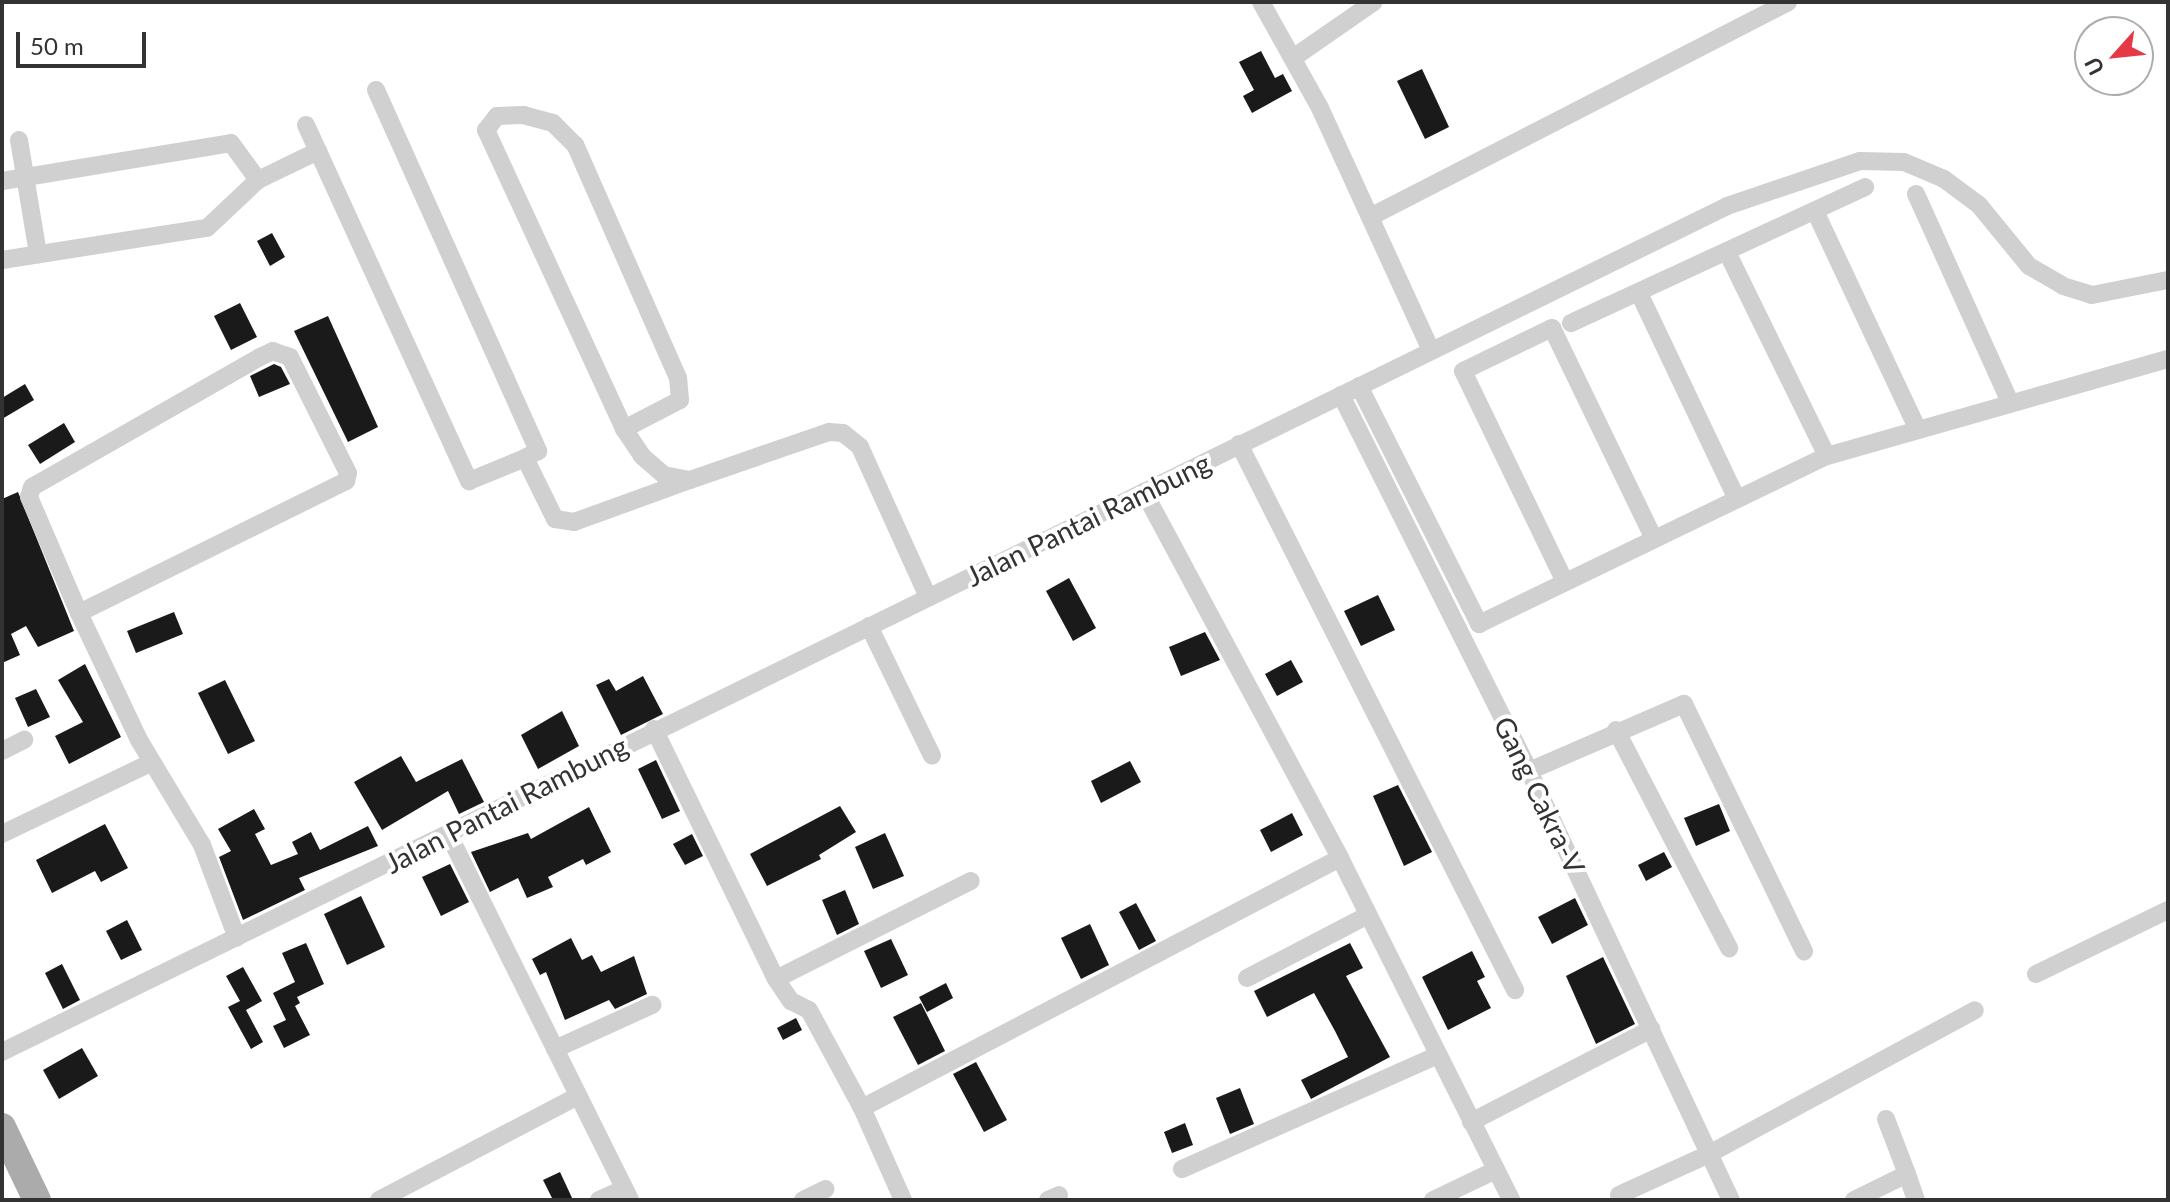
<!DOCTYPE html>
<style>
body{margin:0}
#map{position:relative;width:2170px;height:1202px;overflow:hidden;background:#fff;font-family:Lato,sans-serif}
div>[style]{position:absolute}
.building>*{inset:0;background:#1a1a1a}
.street>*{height:18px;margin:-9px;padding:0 9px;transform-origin:9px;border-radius:9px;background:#d0d0d0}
.primary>*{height:28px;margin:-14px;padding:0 14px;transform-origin:14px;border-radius:14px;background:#ababab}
span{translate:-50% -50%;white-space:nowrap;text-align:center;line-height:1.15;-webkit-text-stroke:8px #fff;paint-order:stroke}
.street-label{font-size:28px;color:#333}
.frame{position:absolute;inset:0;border:4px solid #333;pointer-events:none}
.north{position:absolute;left:2074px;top:16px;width:80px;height:80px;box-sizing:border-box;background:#fff;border:2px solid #adadad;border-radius:50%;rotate:243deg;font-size:22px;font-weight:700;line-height:32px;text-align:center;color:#333}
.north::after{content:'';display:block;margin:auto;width:28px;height:36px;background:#e63946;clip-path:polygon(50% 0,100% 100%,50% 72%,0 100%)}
.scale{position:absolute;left:16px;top:32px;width:130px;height:36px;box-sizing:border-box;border:4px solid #333;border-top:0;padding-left:10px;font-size:24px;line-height:28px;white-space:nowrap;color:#333;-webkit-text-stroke:6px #fff;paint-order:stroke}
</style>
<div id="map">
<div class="building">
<div style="clip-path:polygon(1261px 51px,1275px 78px,1283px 74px,1292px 91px,1252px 113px,1243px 96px,1254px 90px,1239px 62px)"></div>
<div style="clip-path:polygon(1422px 69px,1449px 127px,1425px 139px,1397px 81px)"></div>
<div style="clip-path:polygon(272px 233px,285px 257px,270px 266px,257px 241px)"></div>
<div style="clip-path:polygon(240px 303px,257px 337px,231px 350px,214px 316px)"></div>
<div style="clip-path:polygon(328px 316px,378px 427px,348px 442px,294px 331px)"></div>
<div style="clip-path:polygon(274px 364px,281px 367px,290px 384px,259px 397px,250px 376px)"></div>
<div style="clip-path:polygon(25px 384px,34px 400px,2px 419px,2px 398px)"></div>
<div style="clip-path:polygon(64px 423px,75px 442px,40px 464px,28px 445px)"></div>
<div style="clip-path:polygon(18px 492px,74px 631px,38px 647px,26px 626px,11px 634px,20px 655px,2px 663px,2px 499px)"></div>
<div style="clip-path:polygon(1069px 578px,1096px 628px,1073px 641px,1046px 591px)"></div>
<div style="clip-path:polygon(1378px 595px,1395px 630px,1361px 646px,1344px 611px)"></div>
<div style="clip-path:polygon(174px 612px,183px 634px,136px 653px,127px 631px)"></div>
<div style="clip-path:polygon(1205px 632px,1220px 660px,1181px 676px,1169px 647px)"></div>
<div style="clip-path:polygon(1291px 660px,1303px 682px,1277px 696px,1265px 674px)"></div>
<div style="clip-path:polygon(85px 664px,121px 737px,69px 764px,55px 736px,83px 722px,58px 680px)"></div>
<div style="clip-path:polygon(643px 676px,663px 714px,621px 735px,596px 685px,609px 679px,616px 691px)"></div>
<div style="clip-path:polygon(225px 680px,255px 741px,228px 754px,198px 693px)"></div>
<div style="clip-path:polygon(36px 689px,50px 717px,28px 727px,15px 698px)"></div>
<div style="clip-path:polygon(562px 711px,579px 746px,538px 769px,521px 735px)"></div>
<div style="clip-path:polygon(401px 756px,416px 782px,462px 759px,484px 802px,459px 814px,448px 791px,382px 830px,354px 782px)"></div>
<div style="clip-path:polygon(656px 760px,680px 811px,662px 819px,638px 769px)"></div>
<div style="clip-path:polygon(1130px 761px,1141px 782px,1101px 803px,1091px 781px)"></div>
<div style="clip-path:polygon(1398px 785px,1432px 852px,1404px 866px,1373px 796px)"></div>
<div style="clip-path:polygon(1719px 804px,1730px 831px,1696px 846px,1684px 818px)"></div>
<div style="clip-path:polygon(840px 806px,856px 832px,819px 855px,821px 859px,767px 886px,750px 854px)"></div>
<div style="clip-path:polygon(589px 807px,611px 852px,586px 865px,583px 859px,548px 877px,553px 887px,527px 898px,518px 878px,490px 892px,471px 852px,528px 833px,531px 839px)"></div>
<div style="clip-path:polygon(254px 809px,265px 829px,255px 834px,271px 865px,298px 854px,292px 842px,311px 832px,320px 850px,368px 826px,378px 846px,299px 878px,305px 890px,243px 920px,219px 857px,231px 851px,218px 829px)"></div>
<div style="clip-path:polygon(1292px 813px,1303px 835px,1271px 852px,1260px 830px)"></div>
<div style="clip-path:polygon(105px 824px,128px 868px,101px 882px,95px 871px,52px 893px,36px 860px)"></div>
<div style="clip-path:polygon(885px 833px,904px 876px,873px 889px,855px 847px)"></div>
<div style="clip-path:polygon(692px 834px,703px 856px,685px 865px,673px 844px)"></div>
<div style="clip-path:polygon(1664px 852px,1672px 867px,1646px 881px,1638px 865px)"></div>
<div style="clip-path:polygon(450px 864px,469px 902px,441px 916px,422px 877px)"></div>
<div style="clip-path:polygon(845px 890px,859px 924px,837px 935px,822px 900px)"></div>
<div style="clip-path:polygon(361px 896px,385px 947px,347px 965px,324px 914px)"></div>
<div style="clip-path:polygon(1575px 898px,1588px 925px,1552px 944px,1538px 917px)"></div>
<div style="clip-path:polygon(1136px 903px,1156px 941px,1139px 950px,1119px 912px)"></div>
<div style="clip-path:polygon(127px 920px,142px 950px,121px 960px,106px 931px)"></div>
<div style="clip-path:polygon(1090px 924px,1109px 965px,1081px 979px,1061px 938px)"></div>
<div style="clip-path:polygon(571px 938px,582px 960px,592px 955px,601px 972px,634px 956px,647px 994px,615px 1009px,609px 1000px,565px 1020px,546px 972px,540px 975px,532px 959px)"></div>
<div style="clip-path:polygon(891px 939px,908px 975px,881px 988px,864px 951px)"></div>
<div style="clip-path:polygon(306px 943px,324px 984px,297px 997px,300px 1003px,295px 1006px,310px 1035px,284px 1048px,273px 1026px,286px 1020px,273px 993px,295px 982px,282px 953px)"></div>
<div style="clip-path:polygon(1350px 943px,1363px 968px,1346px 976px,1390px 1057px,1311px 1099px,1301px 1080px,1348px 1057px,1335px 1031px,1314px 993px,1267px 1017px,1254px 991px)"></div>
<div style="clip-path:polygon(1472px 951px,1485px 977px,1477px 981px,1491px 1008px,1448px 1030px,1422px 977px)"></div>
<div style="clip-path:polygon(1603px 957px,1635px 1024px,1596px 1044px,1566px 976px)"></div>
<div style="clip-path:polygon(62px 964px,80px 1000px,63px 1009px,45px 973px)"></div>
<div style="clip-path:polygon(243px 967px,262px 1001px,246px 1010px,263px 1042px,251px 1049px,228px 1007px,240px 1001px,226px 976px)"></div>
<div style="clip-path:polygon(946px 983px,953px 998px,927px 1012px,919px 997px)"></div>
<div style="clip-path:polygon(921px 1003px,945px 1051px,918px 1065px,893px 1017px)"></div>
<div style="clip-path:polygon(796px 1018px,802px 1030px,783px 1040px,777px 1028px)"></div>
<div style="clip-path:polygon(82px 1048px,98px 1076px,59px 1099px,43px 1070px)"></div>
<div style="clip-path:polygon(976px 1062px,1007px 1120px,984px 1132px,953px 1074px)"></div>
<div style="clip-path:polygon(1240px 1088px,1254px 1124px,1230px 1134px,1216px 1098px)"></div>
<div style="clip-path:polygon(1185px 1123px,1193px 1145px,1172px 1153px,1164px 1132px)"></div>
<div style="clip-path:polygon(560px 1172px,573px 1200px,553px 1200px,543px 1180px)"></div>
</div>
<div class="street">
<div style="left:1261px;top:2px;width:121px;rotate:60.9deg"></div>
<div style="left:1320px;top:108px;width:267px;rotate:65.4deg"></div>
<div style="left:1293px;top:58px;width:98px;rotate:-34.7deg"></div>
<div style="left:376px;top:90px;width:396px;rotate:65.8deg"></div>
<div style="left:538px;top:451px;width:15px;rotate:152deg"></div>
<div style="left:525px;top:458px;width:68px;rotate:63.8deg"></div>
<div style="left:555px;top:519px;width:19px;rotate:9deg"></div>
<div style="left:574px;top:522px;width:120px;rotate:-19.9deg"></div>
<div style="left:306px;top:125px;width:392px;rotate:65.4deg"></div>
<div style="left:469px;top:481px;width:61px;rotate:-22.3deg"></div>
<div style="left:19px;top:140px;width:116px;rotate:80.5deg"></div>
<div style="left:2px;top:181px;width:232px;rotate:-9.4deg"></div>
<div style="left:231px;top:143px;width:46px;rotate:53.9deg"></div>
<div style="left:1916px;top:194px;width:230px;rotate:65.7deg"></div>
<div style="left:1815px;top:211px;width:242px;rotate:64.8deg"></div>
<div style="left:1370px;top:217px;width:470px;rotate:-27.2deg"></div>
<div style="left:1727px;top:252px;width:227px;rotate:63.9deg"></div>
<div style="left:2px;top:260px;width:207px;rotate:-8.9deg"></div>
<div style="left:207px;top:228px;width:70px;rotate:-43.3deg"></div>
<div style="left:258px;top:180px;width:67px;rotate:-25.8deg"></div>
<div style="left:1639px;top:293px;width:228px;rotate:64.6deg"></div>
<div style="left:1571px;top:323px;width:324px;rotate:-24.8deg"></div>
<div style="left:1359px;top:386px;width:267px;rotate:63.2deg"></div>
<div style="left:1479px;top:624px;width:386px;rotate:-25.8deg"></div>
<div style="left:1827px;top:456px;width:355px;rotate:-15.9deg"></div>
<div style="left:1341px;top:395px;width:420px;rotate:63.4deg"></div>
<div style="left:1529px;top:771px;width:474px;rotate:64.8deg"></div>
<div style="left:624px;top:429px;width:63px;rotate:-27.4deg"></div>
<div style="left:680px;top:400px;width:22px;rotate:-95deg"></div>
<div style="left:678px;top:378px;width:255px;rotate:-113.8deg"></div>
<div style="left:575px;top:145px;width:31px;rotate:-135deg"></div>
<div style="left:553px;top:123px;width:30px;rotate:-165deg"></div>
<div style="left:524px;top:115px;width:27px;rotate:178deg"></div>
<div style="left:497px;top:116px;width:18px;rotate:128deg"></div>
<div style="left:486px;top:130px;width:329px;rotate:65.2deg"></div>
<div style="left:624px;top:429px;width:32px;rotate:56deg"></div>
<div style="left:642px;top:456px;width:29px;rotate:41deg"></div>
<div style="left:664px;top:475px;width:26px;rotate:11deg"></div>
<div style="left:690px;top:480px;width:147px;rotate:-19.1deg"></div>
<div style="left:829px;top:432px;width:14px;rotate:4deg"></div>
<div style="left:843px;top:433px;width:22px;rotate:39deg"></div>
<div style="left:860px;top:447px;width:165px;rotate:65.6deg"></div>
<div style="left:1239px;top:444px;width:612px;rotate:63.18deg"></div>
<div style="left:1144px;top:492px;width:415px;rotate:61.8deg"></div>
<div style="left:1340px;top:858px;width:382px;rotate:63.4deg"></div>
<div style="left:1565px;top:582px;width:234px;rotate:-115.8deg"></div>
<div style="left:1463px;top:371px;width:99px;rotate:-25.8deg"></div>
<div style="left:1552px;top:328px;width:234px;rotate:64.2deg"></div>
<div style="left:79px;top:613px;width:298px;rotate:-26.3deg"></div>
<div style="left:346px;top:481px;width:8px;rotate:-76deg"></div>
<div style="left:348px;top:473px;width:130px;rotate:-116.6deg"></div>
<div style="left:290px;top:357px;width:18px;rotate:-161deg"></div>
<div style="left:273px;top:351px;width:14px;rotate:155deg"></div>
<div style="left:260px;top:357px;width:262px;rotate:150.3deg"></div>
<div style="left:32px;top:487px;width:10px;rotate:107deg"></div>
<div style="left:29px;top:497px;width:126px;rotate:66.7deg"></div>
<div style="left:79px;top:613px;width:140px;rotate:64.7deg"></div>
<div style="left:139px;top:740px;width:122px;rotate:59deg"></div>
<div style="left:202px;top:845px;width:99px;rotate:69.4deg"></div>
<div style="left:869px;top:626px;width:144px;rotate:64.1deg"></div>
<div style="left:654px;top:729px;width:278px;rotate:64deg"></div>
<div style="left:776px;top:979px;width:27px;rotate:56deg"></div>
<div style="left:791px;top:1001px;width:20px;rotate:27deg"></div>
<div style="left:809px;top:1010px;width:111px;rotate:61.6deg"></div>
<div style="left:862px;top:1108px;width:101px;rotate:66deg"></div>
<div style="left:1616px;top:730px;width:246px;rotate:62.6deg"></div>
<div style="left:2px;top:751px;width:25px;rotate:-27deg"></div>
<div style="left:1529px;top:771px;width:169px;rotate:-23.4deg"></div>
<div style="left:1684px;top:704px;width:275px;rotate:64.1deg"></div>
<div style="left:448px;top:833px;width:410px;rotate:63.6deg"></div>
<div style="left:2px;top:834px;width:166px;rotate:-25.6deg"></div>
<div style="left:2036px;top:974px;width:147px;rotate:-25.9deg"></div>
<div style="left:1247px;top:978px;width:136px;rotate:-27.5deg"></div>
<div style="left:776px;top:979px;width:218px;rotate:-26.7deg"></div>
<div style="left:555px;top:1049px;width:107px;rotate:-24.4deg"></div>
<div style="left:2px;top:1052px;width:1921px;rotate:-26.12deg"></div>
<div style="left:1727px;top:206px;width:140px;rotate:-18.7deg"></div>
<div style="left:1860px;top:161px;width:44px;rotate:1.3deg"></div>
<div style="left:1904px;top:162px;width:43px;rotate:23deg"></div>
<div style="left:1944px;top:179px;width:44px;rotate:36.6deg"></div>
<div style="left:1979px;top:205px;width:79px;rotate:50.7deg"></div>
<div style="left:2029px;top:266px;width:39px;rotate:30deg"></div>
<div style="left:2063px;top:286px;width:30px;rotate:17deg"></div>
<div style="left:2092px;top:295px;width:77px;rotate:-11.2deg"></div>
<div style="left:862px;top:1108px;width:539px;rotate:-27.61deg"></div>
<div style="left:1886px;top:1119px;width:59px;rotate:69.1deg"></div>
<div style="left:1471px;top:1122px;width:203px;rotate:-27.3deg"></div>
<div style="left:1182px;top:1169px;width:280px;rotate:-24deg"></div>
<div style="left:1619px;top:1195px;width:99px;rotate:-24.5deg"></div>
<div style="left:1709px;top:1154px;width:302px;rotate:-28.4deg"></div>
<div style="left:379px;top:1200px;width:225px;rotate:-27.6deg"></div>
<div style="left:599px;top:1200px;width:27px;rotate:-24deg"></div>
<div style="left:803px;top:1200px;width:25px;rotate:-26deg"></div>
<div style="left:1048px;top:1200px;width:12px;rotate:-24deg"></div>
<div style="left:1433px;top:1200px;width:70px;rotate:-25.5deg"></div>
<div style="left:1854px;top:1200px;width:59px;rotate:-26.1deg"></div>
<div style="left:1907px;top:1174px;width:28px;rotate:71deg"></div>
</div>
<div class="primary">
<div style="left:2px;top:1127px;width:81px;rotate:64.4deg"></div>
</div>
<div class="street-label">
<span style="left:1088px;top:519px;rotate:-26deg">Jalan Pantai Rambung</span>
<span style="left:1540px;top:795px;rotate:64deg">Gang Cakra-V</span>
<span style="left:506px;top:804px;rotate:-27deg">Jalan Pantai Rambung</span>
</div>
<div class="frame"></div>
<div class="north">U</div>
<div class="scale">50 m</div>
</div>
